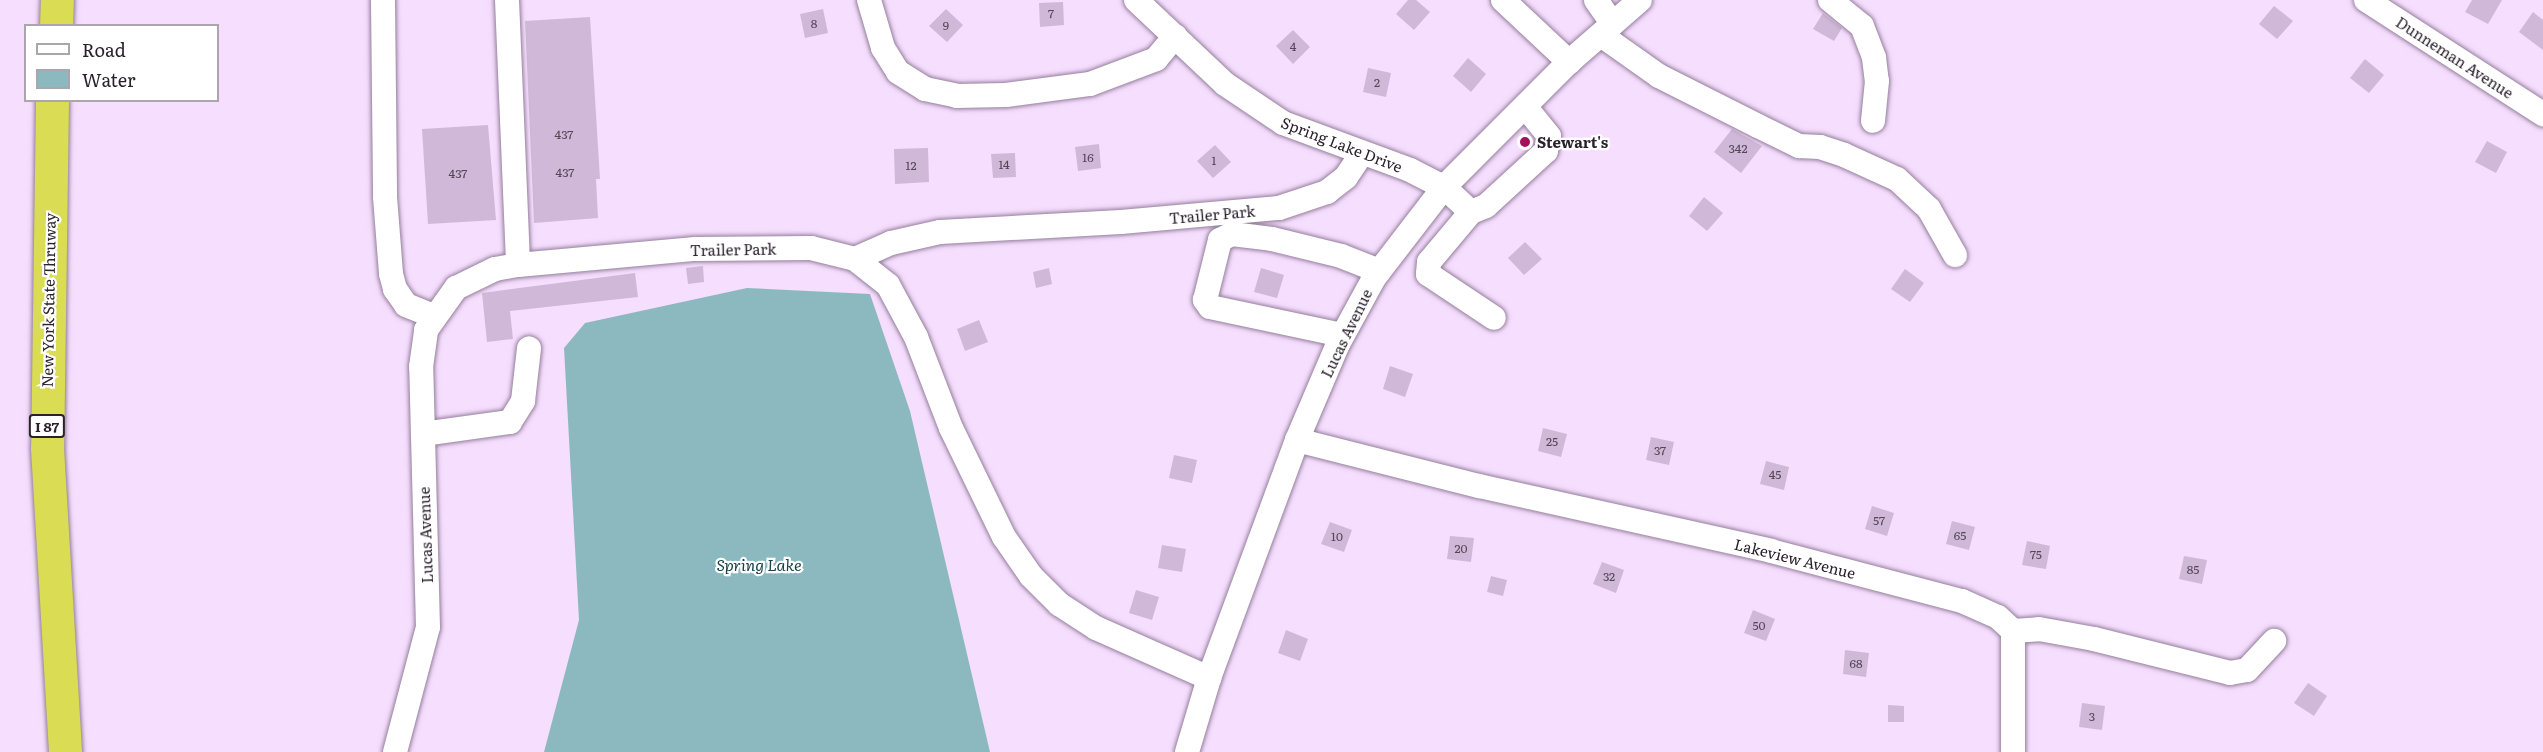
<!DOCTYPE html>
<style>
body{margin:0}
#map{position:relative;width:2543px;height:752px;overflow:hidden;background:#f6defe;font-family:Literata,serif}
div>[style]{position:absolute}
.water>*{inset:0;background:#8cb9c0}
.building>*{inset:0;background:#d0b9d8}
.roads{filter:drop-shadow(0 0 2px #947f9c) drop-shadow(0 0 2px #947f9c)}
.minor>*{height:24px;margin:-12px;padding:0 12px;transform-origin:12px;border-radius:12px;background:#fff}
.highway>*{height:33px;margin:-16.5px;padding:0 16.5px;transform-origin:16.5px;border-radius:16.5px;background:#dadc53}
.dots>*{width:16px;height:16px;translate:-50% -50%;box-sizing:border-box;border:3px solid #fff;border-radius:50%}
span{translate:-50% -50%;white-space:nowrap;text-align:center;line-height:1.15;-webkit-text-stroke:4.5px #fff;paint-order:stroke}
.number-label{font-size:12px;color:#544758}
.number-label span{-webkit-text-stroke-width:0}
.shield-label span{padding:2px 4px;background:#fff;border:2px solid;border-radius:4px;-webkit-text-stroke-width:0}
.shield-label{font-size:14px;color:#2a212d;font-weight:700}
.street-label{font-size:15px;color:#2a212d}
.poi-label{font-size:15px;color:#2a212d;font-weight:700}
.left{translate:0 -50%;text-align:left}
.water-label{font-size:16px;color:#184248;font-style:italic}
.legend{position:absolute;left:24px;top:24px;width:195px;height:78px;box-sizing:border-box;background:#fff;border:2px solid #aaa6ab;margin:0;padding:8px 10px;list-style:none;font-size:18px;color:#2a212d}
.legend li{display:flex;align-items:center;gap:12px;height:30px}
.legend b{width:30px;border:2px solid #aaa6ab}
</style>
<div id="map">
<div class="water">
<div style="clip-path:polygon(747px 288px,870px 294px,910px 411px,990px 752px,544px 752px,579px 620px,564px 348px,585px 323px)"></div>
</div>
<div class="building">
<div style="clip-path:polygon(1408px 0,1416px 0,1430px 12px,1414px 30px,1396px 14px)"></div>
<div style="clip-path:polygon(2472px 0,2502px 0,2488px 24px,2465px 12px)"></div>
<div style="clip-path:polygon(1063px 2px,1064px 25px,1040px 27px,1039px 3px)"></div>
<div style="clip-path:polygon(2274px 6px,2293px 21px,2277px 39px,2259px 24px)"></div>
<div style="clip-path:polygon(823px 9px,828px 33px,805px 38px,800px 14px)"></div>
<div style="clip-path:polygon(946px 9px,963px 25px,947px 42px,929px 26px)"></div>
<div style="clip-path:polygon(2533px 12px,2543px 20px,2543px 50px,2519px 32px)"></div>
<div style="clip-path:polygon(1823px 13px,1842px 28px,1834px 41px,1813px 29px)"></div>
<div style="clip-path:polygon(590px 17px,600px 179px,596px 179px,598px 218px,534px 223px,525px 21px)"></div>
<div style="clip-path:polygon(1293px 30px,1310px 47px,1293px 64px,1276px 46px)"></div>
<div style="clip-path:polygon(1468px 58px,1486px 74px,1471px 92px,1453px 76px)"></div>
<div style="clip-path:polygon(2365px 59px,2384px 75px,2369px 93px,2350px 78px)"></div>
<div style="clip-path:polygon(1368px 68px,1391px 73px,1386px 97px,1363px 92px)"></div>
<div style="clip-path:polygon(488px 125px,496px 220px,428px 224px,422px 129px)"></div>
<div style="clip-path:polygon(1732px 129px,1762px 146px,1741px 173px,1714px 152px)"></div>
<div style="clip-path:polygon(2487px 141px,2507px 152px,2496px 173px,2475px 162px)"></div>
<div style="clip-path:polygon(1099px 144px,1101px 168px,1078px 171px,1075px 147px)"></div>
<div style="clip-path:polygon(1215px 145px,1231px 162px,1213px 178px,1197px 161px)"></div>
<div style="clip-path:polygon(928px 148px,929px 182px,895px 184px,894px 149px)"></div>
<div style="clip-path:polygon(1015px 153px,1016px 177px,993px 178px,991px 154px)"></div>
<div style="clip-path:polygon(1704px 197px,1723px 213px,1707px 231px,1689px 216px)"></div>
<div style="clip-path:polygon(1525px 242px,1542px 259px,1524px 275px,1508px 258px)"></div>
<div style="clip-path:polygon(703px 266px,704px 282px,688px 284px,686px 268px)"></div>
<div style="clip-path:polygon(1049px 268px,1052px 284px,1036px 288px,1033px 272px)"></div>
<div style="clip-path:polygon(1261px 268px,1284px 275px,1277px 298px,1254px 292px)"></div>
<div style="clip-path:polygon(1905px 269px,1924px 283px,1910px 302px,1891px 289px)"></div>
<div style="clip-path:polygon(635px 273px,638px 297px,510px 311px,513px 339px,487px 342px,482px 293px)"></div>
<div style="clip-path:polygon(979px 320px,988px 342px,965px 351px,957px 329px)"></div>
<div style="clip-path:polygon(1390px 366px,1413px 374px,1405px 397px,1383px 389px)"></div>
<div style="clip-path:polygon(1543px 428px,1567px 434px,1561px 457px,1538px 451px)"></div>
<div style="clip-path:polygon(1651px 437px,1674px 442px,1669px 465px,1646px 460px)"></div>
<div style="clip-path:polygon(1174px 455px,1197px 460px,1192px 483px,1169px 478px)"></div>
<div style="clip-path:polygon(1766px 461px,1789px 467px,1784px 490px,1760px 484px)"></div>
<div style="clip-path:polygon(1872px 506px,1894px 513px,1887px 536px,1865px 529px)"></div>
<div style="clip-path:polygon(1952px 521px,1975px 527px,1969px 550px,1946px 544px)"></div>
<div style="clip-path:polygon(1330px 522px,1352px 530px,1344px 552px,1321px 544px)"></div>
<div style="clip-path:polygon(1450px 536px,1474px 538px,1471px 562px,1447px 559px)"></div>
<div style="clip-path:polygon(2027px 541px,2050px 546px,2046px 569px,2022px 565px)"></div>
<div style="clip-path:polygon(1162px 545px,1186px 549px,1182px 572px,1158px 568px)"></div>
<div style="clip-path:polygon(2184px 556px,2207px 560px,2202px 584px,2179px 579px)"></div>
<div style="clip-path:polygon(1602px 562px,1624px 570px,1616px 593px,1593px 584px)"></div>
<div style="clip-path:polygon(1491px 576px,1507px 580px,1503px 596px,1487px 592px)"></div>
<div style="clip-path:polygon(1136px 590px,1159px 597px,1152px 620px,1129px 613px)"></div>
<div style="clip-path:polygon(1753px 610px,1775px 619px,1766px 641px,1744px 633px)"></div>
<div style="clip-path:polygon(1286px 630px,1308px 639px,1300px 661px,1278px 653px)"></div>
<div style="clip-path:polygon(1845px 650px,1869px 653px,1866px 677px,1843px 674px)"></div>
<div style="clip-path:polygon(2308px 683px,2327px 696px,2314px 716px,2294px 703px)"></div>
<div style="clip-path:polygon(2082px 703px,2105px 706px,2102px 730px,2079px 727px)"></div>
<div style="clip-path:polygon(1888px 705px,1904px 706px,1904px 722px,1888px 722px)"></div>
</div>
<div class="roads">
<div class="minor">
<div style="left:383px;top:0;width:197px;rotate:89.4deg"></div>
<div style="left:385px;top:197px;width:77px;rotate:85.5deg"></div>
<div style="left:391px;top:274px;width:16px;rotate:75deg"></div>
<div style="left:395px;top:289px;width:19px;rotate:55deg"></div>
<div style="left:406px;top:305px;width:29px;rotate:22deg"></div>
<div style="left:507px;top:0;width:265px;rotate:87.6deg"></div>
<div style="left:869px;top:0;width:50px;rotate:73.7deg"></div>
<div style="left:883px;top:48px;width:28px;rotate:58deg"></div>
<div style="left:898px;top:72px;width:32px;rotate:32deg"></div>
<div style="left:925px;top:89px;width:33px;rotate:12deg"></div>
<div style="left:957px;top:96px;width:49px;rotate:-1.2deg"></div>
<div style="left:1006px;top:95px;width:85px;rotate:-7.5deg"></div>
<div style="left:1090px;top:84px;width:71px;rotate:-20.7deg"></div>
<div style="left:1156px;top:59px;width:30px;rotate:-50deg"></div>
<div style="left:1136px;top:0;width:122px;rotate:43.3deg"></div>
<div style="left:1225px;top:84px;width:70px;rotate:33.9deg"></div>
<div style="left:1283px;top:123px;width:135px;rotate:20.3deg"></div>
<div style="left:1410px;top:170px;width:38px;rotate:27deg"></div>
<div style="left:1444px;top:187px;width:37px;rotate:43deg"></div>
<div style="left:1471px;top:212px;width:16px;rotate:-22deg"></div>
<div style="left:1486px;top:206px;width:81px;rotate:-42.5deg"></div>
<div style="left:1546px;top:151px;width:15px;rotate:-79deg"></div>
<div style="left:1549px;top:136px;width:38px;rotate:-129deg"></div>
<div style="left:1503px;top:0;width:91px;rotate:43.2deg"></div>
<div style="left:1596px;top:0;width:29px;rotate:55deg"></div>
<div style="left:1830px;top:0;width:41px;rotate:39.1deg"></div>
<div style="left:1862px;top:26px;width:34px;rotate:69deg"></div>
<div style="left:1874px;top:58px;width:23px;rotate:83deg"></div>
<div style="left:1877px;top:81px;width:40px;rotate:95.7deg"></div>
<div style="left:2366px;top:0;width:211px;rotate:32.8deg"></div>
<div style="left:1601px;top:35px;width:71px;rotate:35.3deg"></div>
<div style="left:1659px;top:76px;width:111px;rotate:26.8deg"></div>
<div style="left:1758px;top:126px;width:46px;rotate:26deg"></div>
<div style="left:1799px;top:146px;width:21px;rotate:3deg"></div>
<div style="left:1820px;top:147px;width:25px;rotate:18deg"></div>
<div style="left:1844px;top:155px;width:58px;rotate:24.4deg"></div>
<div style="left:1897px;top:179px;width:44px;rotate:43.2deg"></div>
<div style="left:1929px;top:209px;width:53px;rotate:60.5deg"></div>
<div style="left:1471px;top:212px;width:65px;rotate:130deg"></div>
<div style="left:1429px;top:262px;width:12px;rotate:95deg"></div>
<div style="left:1428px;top:274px;width:79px;rotate:33.7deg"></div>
<div style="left:855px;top:259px;width:42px;rotate:38.2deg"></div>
<div style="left:888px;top:285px;width:59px;rotate:61.7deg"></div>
<div style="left:916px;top:337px;width:97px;rotate:69deg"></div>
<div style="left:951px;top:428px;width:121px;rotate:64.1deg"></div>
<div style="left:1004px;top:537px;width:47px;rotate:55.3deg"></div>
<div style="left:1031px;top:576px;width:40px;rotate:45deg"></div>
<div style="left:1059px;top:604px;width:44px;rotate:33deg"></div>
<div style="left:1096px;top:628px;width:124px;rotate:23.9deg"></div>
<div style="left:1342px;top:335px;width:135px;rotate:-168deg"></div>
<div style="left:1210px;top:307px;width:9px;rotate:-126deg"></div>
<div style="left:1205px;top:300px;width:62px;rotate:-76deg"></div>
<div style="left:1220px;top:240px;width:13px;rotate:-27deg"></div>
<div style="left:1232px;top:234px;width:40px;rotate:7.1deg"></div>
<div style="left:1272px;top:239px;width:71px;rotate:13.8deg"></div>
<div style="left:1341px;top:256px;width:41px;rotate:21.5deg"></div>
<div style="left:423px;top:434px;width:88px;rotate:-7.9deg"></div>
<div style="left:510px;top:422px;width:25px;rotate:-58deg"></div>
<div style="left:523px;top:401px;width:53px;rotate:-83.5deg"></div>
<div style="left:1297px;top:440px;width:188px;rotate:14.2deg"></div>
<div style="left:1479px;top:486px;width:299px;rotate:12.5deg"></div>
<div style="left:1771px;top:551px;width:197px;rotate:14.7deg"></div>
<div style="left:1962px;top:601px;width:39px;rotate:24deg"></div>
<div style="left:1998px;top:617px;width:21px;rotate:43deg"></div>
<div style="left:2013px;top:631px;width:26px;rotate:-4deg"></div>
<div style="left:2039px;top:629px;width:56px;rotate:10.3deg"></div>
<div style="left:2094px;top:639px;width:140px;rotate:14deg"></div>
<div style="left:2230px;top:673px;width:17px;rotate:-10deg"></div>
<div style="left:2247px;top:670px;width:40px;rotate:-47deg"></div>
<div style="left:2013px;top:631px;width:121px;rotate:90deg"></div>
<div style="left:395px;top:752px;width:129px;rotate:-75.2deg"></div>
<div style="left:428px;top:627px;width:260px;rotate:-91.5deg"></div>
<div style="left:421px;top:367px;width:37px;rotate:-82deg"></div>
<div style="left:426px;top:330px;width:52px;rotate:-54.5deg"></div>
<div style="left:456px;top:288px;width:43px;rotate:-26deg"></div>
<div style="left:495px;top:269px;width:23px;rotate:-10deg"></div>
<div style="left:518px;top:265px;width:178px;rotate:-5.2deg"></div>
<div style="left:695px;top:249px;width:116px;rotate:-0.5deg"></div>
<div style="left:811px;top:248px;width:45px;rotate:14deg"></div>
<div style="left:855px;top:259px;width:39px;rotate:-24deg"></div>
<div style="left:891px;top:243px;width:50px;rotate:-12.7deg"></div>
<div style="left:940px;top:232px;width:181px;rotate:-3.2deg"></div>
<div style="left:1121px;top:222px;width:159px;rotate:-5.1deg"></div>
<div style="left:1279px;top:208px;width:51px;rotate:-18.4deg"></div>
<div style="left:1327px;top:192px;width:24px;rotate:-38deg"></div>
<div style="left:1346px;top:177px;width:29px;rotate:-56deg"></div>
<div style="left:1187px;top:752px;width:77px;rotate:-73.4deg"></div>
<div style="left:1209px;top:678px;width:254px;rotate:-69.7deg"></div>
<div style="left:1297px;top:440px;width:104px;rotate:-66.9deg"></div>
<div style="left:1338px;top:344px;width:75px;rotate:-61.4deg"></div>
<div style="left:1374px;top:278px;width:115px;rotate:-52.4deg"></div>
<div style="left:1444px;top:187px;width:177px;rotate:-45deg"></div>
<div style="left:1569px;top:62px;width:94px;rotate:-41.1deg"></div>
</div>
<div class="highway">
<div style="left:56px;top:26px;width:26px;rotate:-88deg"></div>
<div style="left:52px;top:100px;width:348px;rotate:90.8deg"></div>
<div style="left:47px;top:448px;width:305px;rotate:86.6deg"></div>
</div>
</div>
<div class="dots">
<div style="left:1525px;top:142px;background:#a0125c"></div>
</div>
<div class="number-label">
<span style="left:1051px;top:14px">7</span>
<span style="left:814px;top:24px">8</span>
<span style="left:946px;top:26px">9</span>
<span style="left:1293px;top:47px">4</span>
<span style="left:1377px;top:83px">2</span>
<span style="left:564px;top:135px">437</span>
<span style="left:1738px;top:149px">342</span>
<span style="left:1088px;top:158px">16</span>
<span style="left:1214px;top:161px">1</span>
<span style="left:1004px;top:165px">14</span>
<span style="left:911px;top:166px">12</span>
<span style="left:565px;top:173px">437</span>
<span style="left:458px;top:174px">437</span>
<span style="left:1552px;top:442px">25</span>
<span style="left:1660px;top:451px">37</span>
<span style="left:1775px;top:475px">45</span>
<span style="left:1879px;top:521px">57</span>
<span style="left:1960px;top:536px">65</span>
<span style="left:1337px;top:537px">10</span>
<span style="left:1461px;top:549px">20</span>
<span style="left:2036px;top:555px">75</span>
<span style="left:2193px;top:570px">85</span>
<span style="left:1609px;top:577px">32</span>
<span style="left:1759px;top:626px">50</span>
<span style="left:1856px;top:664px">68</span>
<span style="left:2092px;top:717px">3</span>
</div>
<div class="shield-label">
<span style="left:47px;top:426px">I 87</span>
</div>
<div class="street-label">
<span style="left:2455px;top:57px;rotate:33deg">Dunneman Avenue</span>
<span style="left:1342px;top:144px;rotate:21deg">Spring Lake Drive</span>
<span style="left:1212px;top:214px;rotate:-5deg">Trailer Park</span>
<span style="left:733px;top:249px;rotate:-1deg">Trailer Park</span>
<span style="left:48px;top:300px;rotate:-89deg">New York State Thruway</span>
<span style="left:1346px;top:333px;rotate:-64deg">Lucas Avenue</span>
<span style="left:425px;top:535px;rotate:-92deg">Lucas Avenue</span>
<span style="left:1795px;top:558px;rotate:14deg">Lakeview Avenue</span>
</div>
<div class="poi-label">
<span class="left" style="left:1537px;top:142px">Stewart's</span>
</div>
<div class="water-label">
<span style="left:759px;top:564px">Spring Lake</span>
</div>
<ul class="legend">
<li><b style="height:8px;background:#fff"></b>Road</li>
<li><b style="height:16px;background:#8cb9c0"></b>Water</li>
</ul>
</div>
